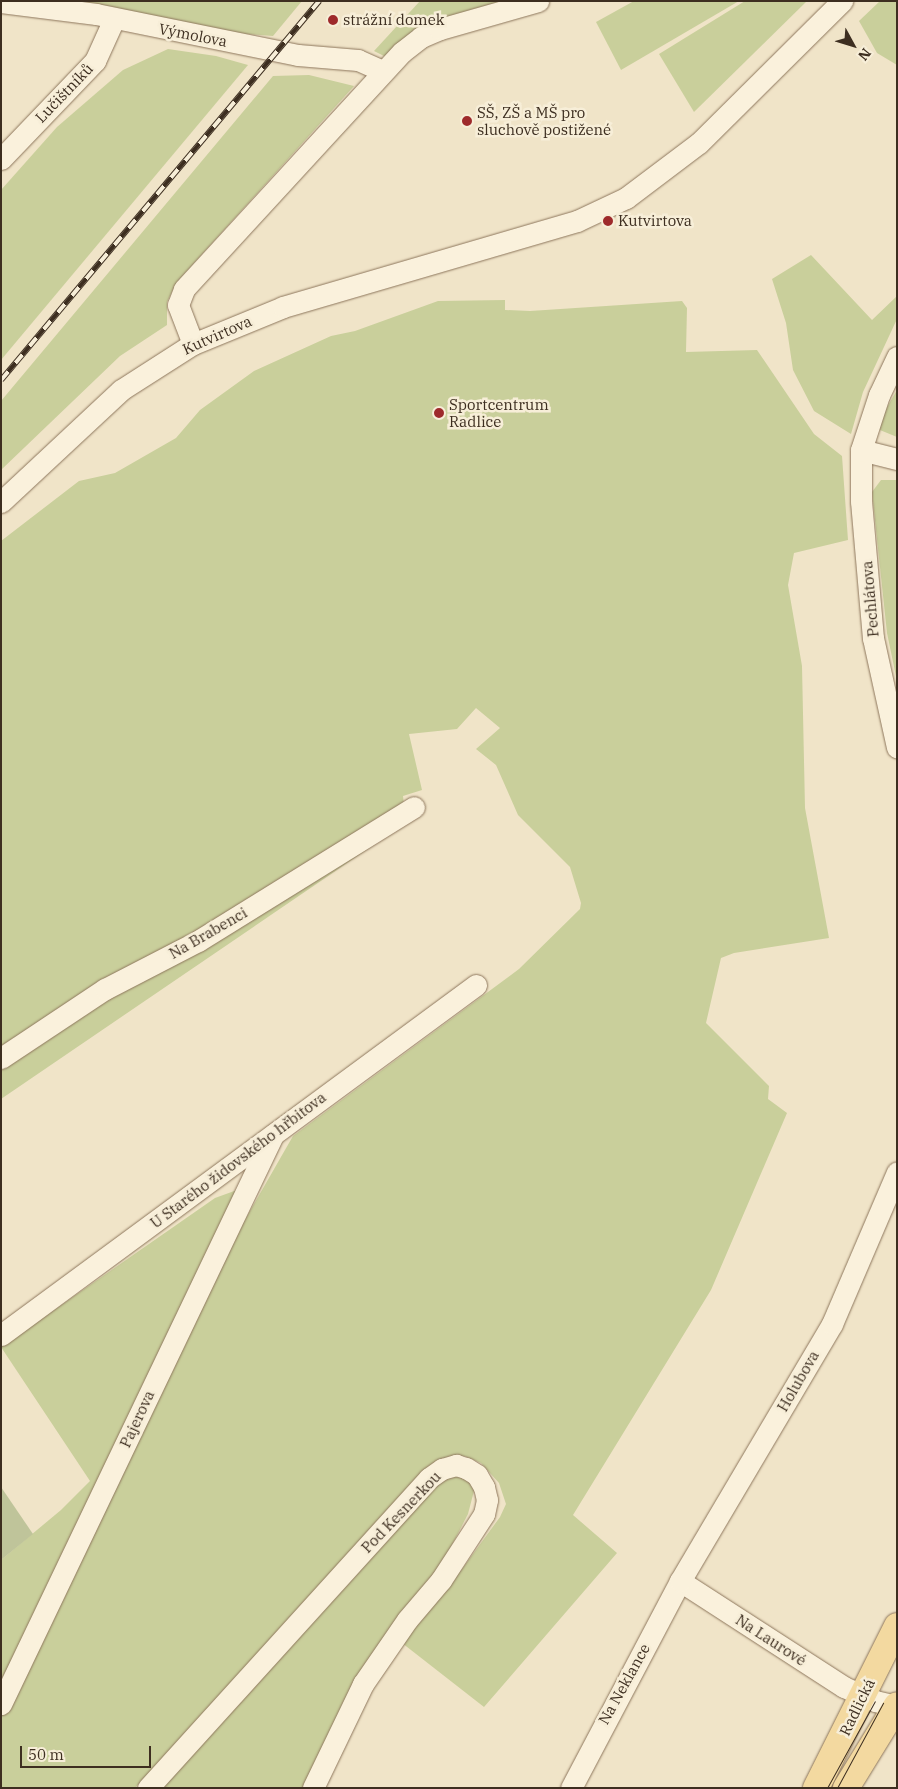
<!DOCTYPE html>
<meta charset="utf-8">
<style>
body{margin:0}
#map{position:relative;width:898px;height:1789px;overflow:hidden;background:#f0e4c8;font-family:"IBM Plex Serif",serif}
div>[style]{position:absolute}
.green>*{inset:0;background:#c9cf9b}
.cemetery>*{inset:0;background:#bfc49a}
.roads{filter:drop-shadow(0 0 1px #8d765c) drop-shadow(0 0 1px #8d765c)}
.minor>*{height:21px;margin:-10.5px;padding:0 10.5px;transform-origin:10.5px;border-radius:10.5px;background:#faf1dc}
.major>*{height:26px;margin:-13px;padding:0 13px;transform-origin:13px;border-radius:13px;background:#f3d9a0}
.tram>*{height:1px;margin:-0.5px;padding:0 0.5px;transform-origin:0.5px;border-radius:0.5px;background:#3d2e20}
.rail>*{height:5.5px;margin-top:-2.75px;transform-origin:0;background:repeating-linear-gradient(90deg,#f7eed8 0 11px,#3d2e20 0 22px);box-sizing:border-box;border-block:1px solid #3d2e20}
.dots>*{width:14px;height:14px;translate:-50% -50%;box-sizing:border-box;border:2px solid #f7eed8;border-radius:50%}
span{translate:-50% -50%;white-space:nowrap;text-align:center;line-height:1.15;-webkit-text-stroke:5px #f7eed8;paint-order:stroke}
.poi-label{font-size:15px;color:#3d2e20}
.left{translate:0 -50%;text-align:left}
.street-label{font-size:15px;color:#3d2e20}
.frame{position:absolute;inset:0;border:2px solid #3d2e20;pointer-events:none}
.north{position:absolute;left:828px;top:20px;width:50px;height:50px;-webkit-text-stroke:4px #f7eed8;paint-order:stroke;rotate:129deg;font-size:14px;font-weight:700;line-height:20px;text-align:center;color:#3d2e20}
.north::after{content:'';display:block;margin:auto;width:18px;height:22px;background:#3d2e20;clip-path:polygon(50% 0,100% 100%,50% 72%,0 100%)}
.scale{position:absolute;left:20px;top:1746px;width:131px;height:22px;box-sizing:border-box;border:2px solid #3d2e20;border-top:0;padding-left:6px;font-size:15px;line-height:18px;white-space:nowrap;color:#3d2e20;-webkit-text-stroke:4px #f7eed8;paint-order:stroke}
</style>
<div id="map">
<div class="green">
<div style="clip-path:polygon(65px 1px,302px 1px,273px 36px,234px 33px)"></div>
<div style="clip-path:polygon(420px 1px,509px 1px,384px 56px,374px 51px)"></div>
<div style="clip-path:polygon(634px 1px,739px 1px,621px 70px,596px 22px)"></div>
<div style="clip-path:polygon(745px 1px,807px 1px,694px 112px,659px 54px)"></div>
<div style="clip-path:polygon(880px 1px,897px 1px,897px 65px,877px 53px,859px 21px)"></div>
<div style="clip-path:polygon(168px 49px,216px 56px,248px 65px,1px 360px,1px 190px,57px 127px,123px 70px)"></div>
<div style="clip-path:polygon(309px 75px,354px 86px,177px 282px,167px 302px,167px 325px,120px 356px,1px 470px,1px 401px,273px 76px)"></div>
<div style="clip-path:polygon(811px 255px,872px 320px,897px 296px,897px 319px,863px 392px,851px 434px,814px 411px,793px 370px,786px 323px,772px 279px)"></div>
<div style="clip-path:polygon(505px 300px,505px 310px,530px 311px,682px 301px,687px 308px,686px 352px,757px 350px,814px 434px,842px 456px,848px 540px,794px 553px,788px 585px,802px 666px,805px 808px,829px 938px,734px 953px,721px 958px,706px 1023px,769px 1086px,768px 1099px,787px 1113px,711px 1290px,573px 1515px,617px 1553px,484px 1707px,402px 1643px,447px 1583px,462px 1569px,500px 1517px,506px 1504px,499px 1483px,481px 1463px,464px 1456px,446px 1458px,135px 1788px,1px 1788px,1px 1718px,239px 1230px,293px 1136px,519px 969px,580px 909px,581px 903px,570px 867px,518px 815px,496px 765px,476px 749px,500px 728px,476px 708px,457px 729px,409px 734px,422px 790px,403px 796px,406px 823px,1px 1099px,1px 541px,79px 481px,115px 473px,176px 438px,200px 410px,254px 371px,331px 336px,355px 331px,438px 301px)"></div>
<div style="clip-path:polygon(897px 390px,897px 437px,875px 428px)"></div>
<div style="clip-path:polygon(881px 480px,897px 480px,897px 681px,887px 633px,872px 492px)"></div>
<div style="clip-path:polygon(237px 1190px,1px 1688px,1px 1560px,61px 1510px,90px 1481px,1px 1347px,215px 1198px)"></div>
<div style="clip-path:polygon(448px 1474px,466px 1476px,475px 1487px,468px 1514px,437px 1574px,308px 1788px,158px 1788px,376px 1545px)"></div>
</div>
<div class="cemetery">
<div style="clip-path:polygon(1px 1487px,33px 1534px,1px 1560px)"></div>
</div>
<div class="roads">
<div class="minor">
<div style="left:1px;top:2px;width:96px;rotate:7.2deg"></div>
<div style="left:96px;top:14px;width:206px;rotate:11.5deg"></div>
<div style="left:298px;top:55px;width:60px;rotate:4.8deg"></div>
<div style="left:358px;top:60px;width:27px;rotate:24deg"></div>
<div style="left:1px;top:159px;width:136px;rotate:-46.2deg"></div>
<div style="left:95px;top:61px;width:46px;rotate:-65.7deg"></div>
<div style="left:193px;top:344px;width:42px;rotate:-111deg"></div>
<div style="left:178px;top:305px;width:17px;rotate:-69deg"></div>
<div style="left:184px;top:289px;width:322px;rotate:-47.4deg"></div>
<div style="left:402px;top:52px;width:24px;rotate:-38deg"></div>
<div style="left:421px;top:37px;width:21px;rotate:-23deg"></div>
<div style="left:440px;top:29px;width:102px;rotate:-15.9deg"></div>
<div style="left:897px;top:357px;width:42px;rotate:115.3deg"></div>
<div style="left:879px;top:395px;width:58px;rotate:108.1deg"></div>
<div style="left:861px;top:450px;width:51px;rotate:90deg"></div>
<div style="left:861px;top:501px;width:138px;rotate:85deg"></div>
<div style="left:873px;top:638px;width:112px;rotate:77.6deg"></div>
<div style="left:861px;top:450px;width:37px;rotate:14deg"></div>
<div style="left:1px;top:502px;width:164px;rotate:-43deg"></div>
<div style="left:121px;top:390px;width:85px;rotate:-32.6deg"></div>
<div style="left:193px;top:344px;width:97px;rotate:-22.3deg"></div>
<div style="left:283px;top:307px;width:306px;rotate:-16.3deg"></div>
<div style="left:577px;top:221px;width:54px;rotate:-25.1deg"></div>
<div style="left:626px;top:198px;width:91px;rotate:-37deg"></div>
<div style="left:699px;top:143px;width:202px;rotate:-44.8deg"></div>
<div style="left:1px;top:1058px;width:125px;rotate:-33.6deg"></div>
<div style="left:105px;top:989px;width:105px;rotate:-27.3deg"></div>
<div style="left:198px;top:941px;width:254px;rotate:-31.8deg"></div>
<div style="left:1px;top:1335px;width:590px;rotate:-36.38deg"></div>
<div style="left:680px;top:1581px;width:195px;rotate:32.9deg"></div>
<div style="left:844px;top:1687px;width:34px;rotate:24deg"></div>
<div style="left:875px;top:1701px;width:23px;rotate:13deg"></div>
<div style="left:1px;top:1704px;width:631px;rotate:-64.45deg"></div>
<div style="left:148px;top:1788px;width:418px;rotate:-47.8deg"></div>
<div style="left:429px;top:1478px;width:16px;rotate:-35deg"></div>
<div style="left:442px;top:1469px;width:15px;rotate:-16deg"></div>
<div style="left:456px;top:1465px;width:10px;rotate:17deg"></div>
<div style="left:466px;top:1468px;width:13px;rotate:32deg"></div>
<div style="left:477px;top:1475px;width:14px;rotate:60deg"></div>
<div style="left:484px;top:1487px;width:13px;rotate:77deg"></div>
<div style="left:487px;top:1500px;width:14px;rotate:102deg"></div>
<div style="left:484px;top:1514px;width:79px;rotate:123.1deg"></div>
<div style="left:441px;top:1580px;width:52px;rotate:130.4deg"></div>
<div style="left:407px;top:1620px;width:78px;rotate:124.5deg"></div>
<div style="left:363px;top:1684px;width:115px;rotate:115.7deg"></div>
<div style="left:571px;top:1788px;width:234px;rotate:-62.2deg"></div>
<div style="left:680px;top:1581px;width:299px;rotate:-59.4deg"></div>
<div style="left:832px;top:1324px;width:165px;rotate:-66.8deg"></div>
</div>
<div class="major">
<div style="left:816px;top:1788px;width:181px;rotate:-63.4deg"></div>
<div style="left:846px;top:1788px;width:97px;rotate:-58.4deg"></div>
</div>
</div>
<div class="tram">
<div style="left:827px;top:1788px;width:99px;rotate:-61.1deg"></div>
<div style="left:837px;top:1788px;width:97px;rotate:-61.6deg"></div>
</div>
<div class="rail">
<div style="left:1px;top:380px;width:495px;rotate:-50deg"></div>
</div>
<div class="dots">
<div style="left:333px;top:20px;background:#9e2a2b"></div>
<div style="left:467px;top:121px;background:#9e2a2b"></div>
<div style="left:608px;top:221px;background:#9e2a2b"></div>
<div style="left:439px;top:413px;background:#9e2a2b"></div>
</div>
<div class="poi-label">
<span class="left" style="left:343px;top:20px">strážní domek</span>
<span class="left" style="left:477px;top:121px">SŠ, ZŠ a MŠ pro<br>sluchově postižené</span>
<span class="left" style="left:618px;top:221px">Kutvirtova</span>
<span class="left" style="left:449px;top:413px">Sportcentrum<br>Radlice</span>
</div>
<div class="street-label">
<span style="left:193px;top:35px;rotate:11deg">Výmolova</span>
<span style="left:64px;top:93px;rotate:-46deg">Lučištníků</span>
<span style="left:217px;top:335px;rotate:-24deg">Kutvirtova</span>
<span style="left:870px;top:599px;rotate:-95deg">Pechlátova</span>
<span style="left:208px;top:933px;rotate:-30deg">Na Brabenci</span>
<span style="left:238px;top:1160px;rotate:-37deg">U Starého židovského hřbitova</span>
<span style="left:798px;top:1381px;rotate:-60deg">Holubova</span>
<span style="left:137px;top:1419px;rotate:-65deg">Pajerova</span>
<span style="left:401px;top:1512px;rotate:-46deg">Pod Kesnerkou</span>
<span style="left:771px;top:1640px;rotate:33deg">Na Laurové</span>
<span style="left:624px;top:1684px;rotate:-61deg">Na Neklance</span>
<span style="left:857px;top:1707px;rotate:-64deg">Radlická</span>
</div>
<div class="frame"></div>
<div class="north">N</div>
<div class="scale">50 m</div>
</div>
